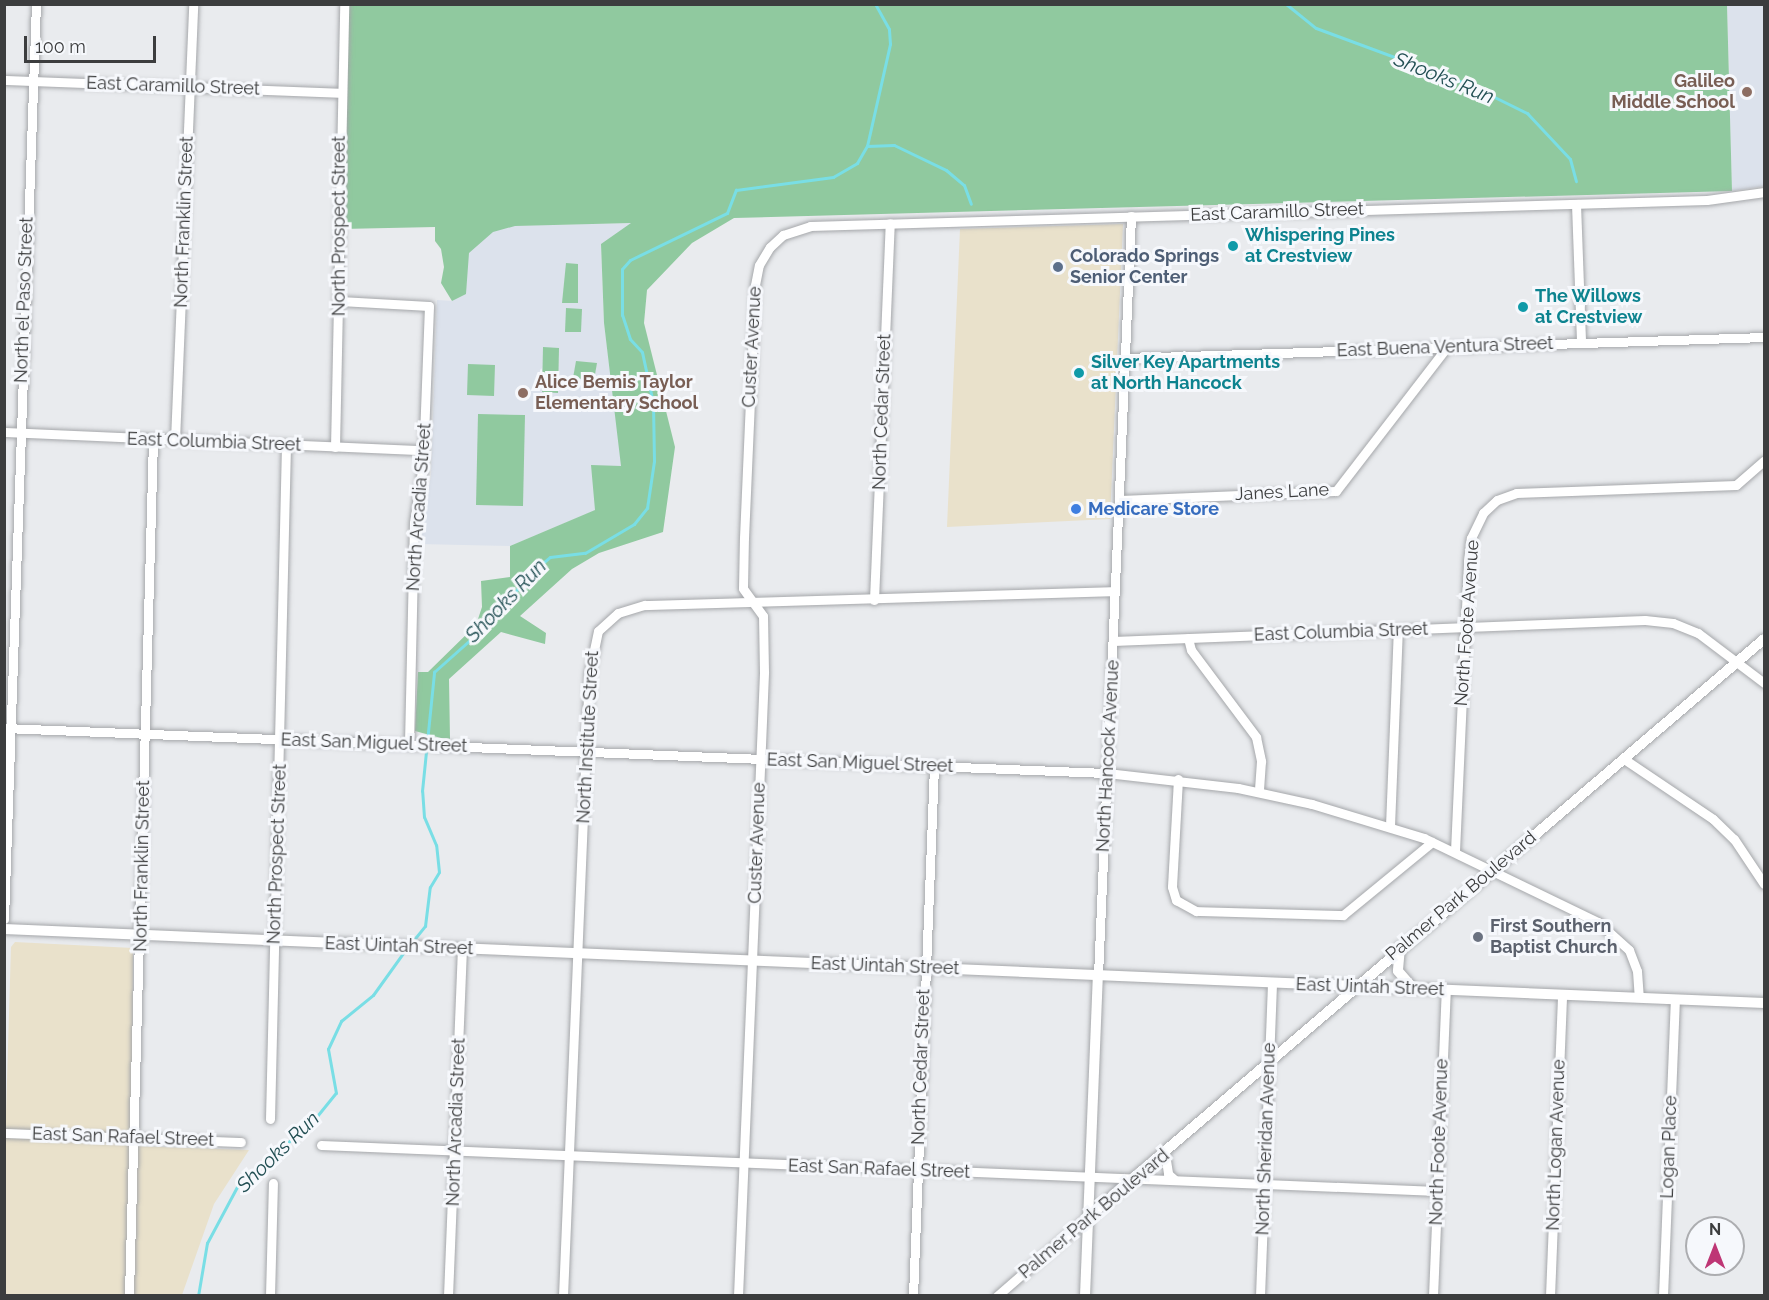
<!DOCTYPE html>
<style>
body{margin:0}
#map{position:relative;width:1769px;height:1300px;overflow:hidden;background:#e9ebee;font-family:Raleway,sans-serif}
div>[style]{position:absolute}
.commercial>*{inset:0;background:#e9e1cb}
.built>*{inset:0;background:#dce2ec}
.green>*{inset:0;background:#90c99f}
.stream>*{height:3px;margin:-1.5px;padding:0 1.5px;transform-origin:1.5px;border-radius:1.5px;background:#79dee5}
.roads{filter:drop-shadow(0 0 2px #a5a7aa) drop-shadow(0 0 2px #a5a7aa)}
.minor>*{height:9px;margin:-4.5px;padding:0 4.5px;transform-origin:4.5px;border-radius:4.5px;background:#fff}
.major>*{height:10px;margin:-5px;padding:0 5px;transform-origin:5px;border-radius:5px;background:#fff}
.dots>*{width:16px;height:16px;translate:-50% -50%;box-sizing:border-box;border:3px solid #f6f8fc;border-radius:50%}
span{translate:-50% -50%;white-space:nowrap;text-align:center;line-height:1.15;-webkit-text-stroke:6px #f6f8fc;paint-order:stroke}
.education-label{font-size:18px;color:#785e54;font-weight:700}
.right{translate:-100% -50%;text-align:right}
.left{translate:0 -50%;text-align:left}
.street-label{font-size:18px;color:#3c3d3e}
.culture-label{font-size:18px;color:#0d838f;font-weight:700}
.service-label{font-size:18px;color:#4e5e75;font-weight:700}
.shop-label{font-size:18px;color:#366cbe;font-weight:700}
.worship-label{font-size:18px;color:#5b616d;font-weight:700}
.water-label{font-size:20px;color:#224f53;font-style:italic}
.frame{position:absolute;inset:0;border:6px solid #3c3d3e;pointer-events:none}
.north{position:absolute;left:1685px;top:1216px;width:60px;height:60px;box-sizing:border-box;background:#f6f8fc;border:2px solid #acadb0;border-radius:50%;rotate:0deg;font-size:16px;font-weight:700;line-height:24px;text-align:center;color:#3c3d3e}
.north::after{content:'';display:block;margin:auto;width:21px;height:27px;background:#be3675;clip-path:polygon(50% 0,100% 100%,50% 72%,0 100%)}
.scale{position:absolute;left:24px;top:36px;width:132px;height:27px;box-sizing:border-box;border:3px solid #3c3d3e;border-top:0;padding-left:8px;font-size:18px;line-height:21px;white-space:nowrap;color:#3c3d3e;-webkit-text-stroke:4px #f6f8fc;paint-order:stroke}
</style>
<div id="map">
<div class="commercial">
<div style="clip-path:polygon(1123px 224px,1110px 519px,947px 527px,960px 229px)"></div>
<div style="clip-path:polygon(15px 942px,133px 948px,132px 1146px,249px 1150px,214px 1204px,182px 1295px,5px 1296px,5px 1147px,11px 947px)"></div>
</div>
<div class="built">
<div style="clip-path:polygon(1727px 5px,1764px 5px,1764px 186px,1732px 191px)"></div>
<div style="clip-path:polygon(632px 223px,601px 245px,604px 323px,622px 466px,596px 510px,510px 546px,417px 544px,431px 476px,437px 300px,452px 301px,454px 227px)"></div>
</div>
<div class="green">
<div style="clip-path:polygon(349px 5px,1727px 5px,1732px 191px,734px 218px,692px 243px,647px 290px,644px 323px,675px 447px,663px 532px,599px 553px,572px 569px,520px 616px,546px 633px,545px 644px,501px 632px,449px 679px,450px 739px,441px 738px,415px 731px,418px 672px,428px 672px,476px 625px,482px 607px,481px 581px,510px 577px,510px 546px,595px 510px,591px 465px,621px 466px,604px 323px,601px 244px,631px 223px,515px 226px,493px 232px,469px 253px,466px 294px,452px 301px,441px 283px,444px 267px,441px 249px,435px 241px,435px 227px,341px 229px)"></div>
<div style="clip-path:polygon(566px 263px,578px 264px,578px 303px,562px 303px)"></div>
<div style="clip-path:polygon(566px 308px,582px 309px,581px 332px,565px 332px)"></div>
<div style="clip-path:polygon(543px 347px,559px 348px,558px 393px,542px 392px)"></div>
<div style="clip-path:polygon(576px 361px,597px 363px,594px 380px,573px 378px)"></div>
<div style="clip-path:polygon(468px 364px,495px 365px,494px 396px,467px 395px)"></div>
<div style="clip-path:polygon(478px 414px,525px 415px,523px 506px,476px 505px)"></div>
</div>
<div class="stream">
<div style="left:1286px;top:4px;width:38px;rotate:39deg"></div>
<div style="left:1316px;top:28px;width:164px;rotate:20.3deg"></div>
<div style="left:1470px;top:85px;width:64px;rotate:26.2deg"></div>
<div style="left:1527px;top:113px;width:63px;rotate:46.9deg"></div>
<div style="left:1570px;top:159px;width:23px;rotate:75deg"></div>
<div style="left:867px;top:146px;width:27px;rotate:-2deg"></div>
<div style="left:894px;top:145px;width:58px;rotate:25.7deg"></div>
<div style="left:946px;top:170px;width:23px;rotate:40deg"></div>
<div style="left:964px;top:185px;width:20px;rotate:70deg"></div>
<div style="left:412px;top:942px;width:21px;rotate:-51deg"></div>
<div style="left:425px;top:926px;width:39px;rotate:-83deg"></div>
<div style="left:430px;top:887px;width:17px;rotate:-59deg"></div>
<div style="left:439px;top:872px;width:27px;rotate:-96deg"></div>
<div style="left:436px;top:845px;width:30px;rotate:-113deg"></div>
<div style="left:424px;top:817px;width:26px;rotate:-94deg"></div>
<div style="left:422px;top:791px;width:120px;rotate:-84.2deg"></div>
<div style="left:434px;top:672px;width:90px;rotate:-41.8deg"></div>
<div style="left:501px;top:612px;width:43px;rotate:-54.5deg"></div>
<div style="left:526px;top:577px;width:31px;rotate:-40deg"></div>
<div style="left:550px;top:557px;width:35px;rotate:-7deg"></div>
<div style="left:585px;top:553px;width:57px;rotate:-30.6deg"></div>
<div style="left:634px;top:524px;width:21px;rotate:-51deg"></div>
<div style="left:647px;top:508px;width:48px;rotate:-81.5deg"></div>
<div style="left:654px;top:461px;width:58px;rotate:-91deg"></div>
<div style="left:653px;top:403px;width:52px;rotate:-102.2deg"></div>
<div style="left:642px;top:352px;width:18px;rotate:-133deg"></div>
<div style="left:630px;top:339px;width:25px;rotate:-108deg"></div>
<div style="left:622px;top:315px;width:46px;rotate:-90deg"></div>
<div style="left:622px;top:269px;width:12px;rotate:-48deg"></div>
<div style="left:630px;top:260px;width:108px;rotate:-25.9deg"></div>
<div style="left:727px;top:213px;width:25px;rotate:-69deg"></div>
<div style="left:736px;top:190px;width:98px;rotate:-7.6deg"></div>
<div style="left:833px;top:177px;width:28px;rotate:-30deg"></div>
<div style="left:857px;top:163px;width:20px;rotate:-60deg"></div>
<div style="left:867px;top:146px;width:105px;rotate:-77.3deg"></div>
<div style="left:890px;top:44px;width:15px;rotate:-94deg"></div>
<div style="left:889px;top:29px;width:29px;rotate:-119deg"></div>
<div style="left:198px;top:1296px;width:54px;rotate:-80.4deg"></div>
<div style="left:207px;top:1243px;width:66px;rotate:-61.9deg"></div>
<div style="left:238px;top:1185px;width:99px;rotate:-40.5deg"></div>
<div style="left:313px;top:1121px;width:36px;rotate:-51deg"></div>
<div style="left:336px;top:1093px;width:45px;rotate:-100.3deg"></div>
<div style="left:328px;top:1049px;width:31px;rotate:-65deg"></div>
<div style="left:341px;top:1021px;width:41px;rotate:-39.1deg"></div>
<div style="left:373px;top:995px;width:57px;rotate:-54.3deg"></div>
</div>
<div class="roads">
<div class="minor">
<div style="left:4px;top:80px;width:337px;rotate:2.2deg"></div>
<div style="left:1576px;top:204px;width:138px;rotate:87.9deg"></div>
<div style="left:340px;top:301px;width:89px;rotate:3.2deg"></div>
<div style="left:429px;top:306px;width:158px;rotate:92.2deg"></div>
<div style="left:423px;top:464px;width:60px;rotate:98.7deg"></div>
<div style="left:414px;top:523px;width:222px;rotate:91.3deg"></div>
<div style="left:1125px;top:358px;width:639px;rotate:-1.88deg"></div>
<div style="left:4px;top:432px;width:420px;rotate:2.5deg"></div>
<div style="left:175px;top:440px;width:436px;rotate:-87.6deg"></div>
<div style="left:335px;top:447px;width:443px;rotate:-88.8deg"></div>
<div style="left:1119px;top:500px;width:217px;rotate:-2.4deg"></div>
<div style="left:1336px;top:491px;width:182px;rotate:-52.4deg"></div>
<div style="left:874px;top:600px;width:377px;rotate:-87.6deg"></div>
<div style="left:1188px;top:638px;width:12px;rotate:76deg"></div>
<div style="left:1191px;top:650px;width:109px;rotate:53.2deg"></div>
<div style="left:1256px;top:737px;width:25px;rotate:78deg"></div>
<div style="left:1261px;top:761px;width:31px;rotate:94deg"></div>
<div style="left:1113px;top:641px;width:532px;rotate:-2.26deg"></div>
<div style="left:1645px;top:620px;width:28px;rotate:6deg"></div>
<div style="left:1673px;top:623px;width:27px;rotate:22deg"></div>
<div style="left:1698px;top:633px;width:83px;rotate:37.1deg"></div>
<div style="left:4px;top:728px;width:1104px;rotate:2.34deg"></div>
<div style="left:1107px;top:773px;width:132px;rotate:6.5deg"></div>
<div style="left:1238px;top:788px;width:76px;rotate:12.2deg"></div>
<div style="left:1312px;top:804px;width:117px;rotate:16.9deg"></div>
<div style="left:1424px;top:838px;width:193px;rotate:25.8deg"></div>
<div style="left:1598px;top:922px;width:42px;rotate:42.1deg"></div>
<div style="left:1629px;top:950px;width:22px;rotate:69deg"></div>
<div style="left:1637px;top:971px;width:26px;rotate:86deg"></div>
<div style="left:1624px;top:759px;width:107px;rotate:34deg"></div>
<div style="left:1713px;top:819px;width:29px;rotate:44deg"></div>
<div style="left:1734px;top:839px;width:54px;rotate:56.3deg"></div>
<div style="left:1178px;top:779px;width:108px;rotate:93.2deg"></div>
<div style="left:1172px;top:887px;width:14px;rotate:73deg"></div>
<div style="left:1176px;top:900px;width:23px;rotate:29deg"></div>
<div style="left:1196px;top:911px;width:147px;rotate:1.6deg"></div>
<div style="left:1343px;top:915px;width:115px;rotate:-39.4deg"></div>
<div style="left:1390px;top:826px;width:196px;rotate:-87.7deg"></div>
<div style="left:1455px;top:851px;width:290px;rotate:-87.4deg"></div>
<div style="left:1468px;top:561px;width:23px;rotate:-83deg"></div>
<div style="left:1471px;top:538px;width:28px;rotate:-64deg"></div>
<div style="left:1483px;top:513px;width:19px;rotate:-43deg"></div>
<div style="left:1497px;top:500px;width:20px;rotate:-20deg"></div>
<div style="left:1516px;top:493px;width:220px;rotate:-2.1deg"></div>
<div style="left:1736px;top:485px;width:37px;rotate:-41deg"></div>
<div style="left:4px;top:919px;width:916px;rotate:-88deg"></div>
<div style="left:1098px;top:975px;width:760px;rotate:-87.51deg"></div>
<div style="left:270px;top:1119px;width:673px;rotate:-88.64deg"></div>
<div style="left:4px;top:1133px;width:237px;rotate:2.2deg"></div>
<div style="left:321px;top:1145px;width:1117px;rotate:2.36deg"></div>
<div style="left:1165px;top:1154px;width:20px;rotate:81deg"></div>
<div style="left:1168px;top:1174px;width:9px;rotate:41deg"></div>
<div style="left:129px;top:1293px;width:853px;rotate:-88.39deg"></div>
<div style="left:270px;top:1296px;width:113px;rotate:-88.5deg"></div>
<div style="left:448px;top:1296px;width:348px;rotate:-87.7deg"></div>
<div style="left:563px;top:1296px;width:623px;rotate:-87.61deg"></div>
<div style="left:589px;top:674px;width:44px;rotate:-78.2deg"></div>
<div style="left:598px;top:631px;width:27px;rotate:-42deg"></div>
<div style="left:618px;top:613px;width:28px;rotate:-17deg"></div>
<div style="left:645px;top:605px;width:469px;rotate:-1.7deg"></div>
<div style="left:738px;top:1296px;width:625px;rotate:-87.61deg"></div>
<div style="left:764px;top:672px;width:56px;rotate:-91deg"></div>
<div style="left:763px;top:616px;width:34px;rotate:-126deg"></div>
<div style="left:743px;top:588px;width:50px;rotate:-88.9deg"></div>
<div style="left:744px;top:538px;width:253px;rotate:-87.5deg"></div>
<div style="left:755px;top:285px;width:20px;rotate:-79deg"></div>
<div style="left:759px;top:265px;width:21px;rotate:-59deg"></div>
<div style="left:770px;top:247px;width:18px;rotate:-43deg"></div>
<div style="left:783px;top:235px;width:28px;rotate:-18deg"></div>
<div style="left:810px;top:226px;width:897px;rotate:-1.66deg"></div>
<div style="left:1707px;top:200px;width:58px;rotate:-8deg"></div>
<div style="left:913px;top:1296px;width:530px;rotate:-87.73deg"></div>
<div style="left:997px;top:1296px;width:121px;rotate:-41deg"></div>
<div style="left:1260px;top:1296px;width:313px;rotate:-87.8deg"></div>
<div style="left:1433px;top:1296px;width:307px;rotate:-87.6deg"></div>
<div style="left:1550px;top:1296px;width:302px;rotate:-87.7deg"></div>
<div style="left:1663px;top:1296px;width:297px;rotate:-87.7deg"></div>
</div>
<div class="major">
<div style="left:4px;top:929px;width:1762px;rotate:2.41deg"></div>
<div style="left:1400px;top:947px;width:24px;rotate:95deg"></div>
<div style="left:1398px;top:971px;width:23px;rotate:49deg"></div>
<div style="left:1088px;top:1217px;width:889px;rotate:-40.53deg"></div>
<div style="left:1085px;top:1296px;width:321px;rotate:-87.7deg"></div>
</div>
</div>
<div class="dots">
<div style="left:1747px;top:92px;background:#8d6e63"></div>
<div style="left:1233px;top:246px;background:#0f9aa8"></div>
<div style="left:1058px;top:267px;background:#5c6f8a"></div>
<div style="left:1523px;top:307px;background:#0f9aa8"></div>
<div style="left:1079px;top:373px;background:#0f9aa8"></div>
<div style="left:523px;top:393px;background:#8d6e63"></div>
<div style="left:1076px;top:509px;background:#3f7fe0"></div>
<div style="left:1478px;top:937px;background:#6b7280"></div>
</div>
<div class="education-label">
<span class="right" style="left:1735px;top:92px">Galileo<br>Middle School</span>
<span class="left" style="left:535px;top:393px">Alice Bemis Taylor<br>Elementary School</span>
</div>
<div class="street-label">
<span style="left:173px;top:86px;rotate:2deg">East Caramillo Street</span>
<span style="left:1277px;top:212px;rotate:-2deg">East Caramillo Street</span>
<span style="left:184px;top:222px;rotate:-88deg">North Franklin Street</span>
<span style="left:339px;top:226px;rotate:-90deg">North Prospect Street</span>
<span style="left:24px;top:300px;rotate:-88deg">North el Paso Street</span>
<span style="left:752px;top:347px;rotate:-87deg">Custer Avenue</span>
<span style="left:1445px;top:347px;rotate:-2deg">East Buena Ventura Street</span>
<span style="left:882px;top:412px;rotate:-88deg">North Cedar Street</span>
<span style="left:214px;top:442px;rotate:2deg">East Columbia Street</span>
<span style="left:1282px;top:492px;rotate:-3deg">Janes Lane</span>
<span style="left:419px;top:507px;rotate:-86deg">North Arcadia Street</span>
<span style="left:1467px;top:623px;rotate:-86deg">North Foote Avenue</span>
<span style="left:1341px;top:632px;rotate:-2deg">East Columbia Street</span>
<span style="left:588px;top:737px;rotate:-87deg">North Institute Street</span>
<span style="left:374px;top:743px;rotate:2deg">East San Miguel Street</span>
<span style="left:1108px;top:756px;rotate:-87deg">North Hancock Avenue</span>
<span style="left:860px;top:763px;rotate:2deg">East San Miguel Street</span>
<span style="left:757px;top:843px;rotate:-88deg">Custer Avenue</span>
<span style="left:277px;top:854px;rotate:-88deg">North Prospect Street</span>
<span style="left:142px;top:866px;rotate:-89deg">North Franklin Street</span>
<span style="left:1461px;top:896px;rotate:-40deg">Palmer Park Boulevard</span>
<span style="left:399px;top:946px;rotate:2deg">East Uintah Street</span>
<span style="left:885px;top:966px;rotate:2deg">East Uintah Street</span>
<span style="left:1370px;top:987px;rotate:2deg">East Uintah Street</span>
<span style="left:921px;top:1067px;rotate:-88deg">North Cedar Street</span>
<span style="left:456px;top:1122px;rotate:-88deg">North Arcadia Street</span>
<span style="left:123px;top:1137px;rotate:2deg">East San Rafael Street</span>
<span style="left:1266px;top:1139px;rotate:-88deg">North Sheridan Avenue</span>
<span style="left:1439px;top:1142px;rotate:-88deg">North Foote Avenue</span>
<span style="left:1556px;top:1145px;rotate:-88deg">North Logan Avenue</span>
<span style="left:1669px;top:1147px;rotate:-88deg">Logan Place</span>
<span style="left:879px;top:1169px;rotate:2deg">East San Rafael Street</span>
<span style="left:1094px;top:1214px;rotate:-40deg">Palmer Park Boulevard</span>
</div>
<div class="culture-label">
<span class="left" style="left:1245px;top:246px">Whispering Pines<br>at Crestview</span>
<span class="left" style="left:1535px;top:307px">The Willows<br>at Crestview</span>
<span class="left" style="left:1091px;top:373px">Silver Key Apartments<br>at North Hancock</span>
</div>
<div class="service-label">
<span class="left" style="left:1070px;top:267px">Colorado Springs<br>Senior Center</span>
</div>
<div class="shop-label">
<span class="left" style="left:1088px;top:509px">Medicare Store</span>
</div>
<div class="worship-label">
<span class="left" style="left:1490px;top:937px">First Southern<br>Baptist Church</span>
</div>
<div class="water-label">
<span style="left:1444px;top:78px;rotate:22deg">Shooks Run</span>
<span style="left:506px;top:601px;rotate:-46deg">Shooks Run</span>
<span style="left:278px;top:1152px;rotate:-44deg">Shooks Run</span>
</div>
<div class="frame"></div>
<div class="north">N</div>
<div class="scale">100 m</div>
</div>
